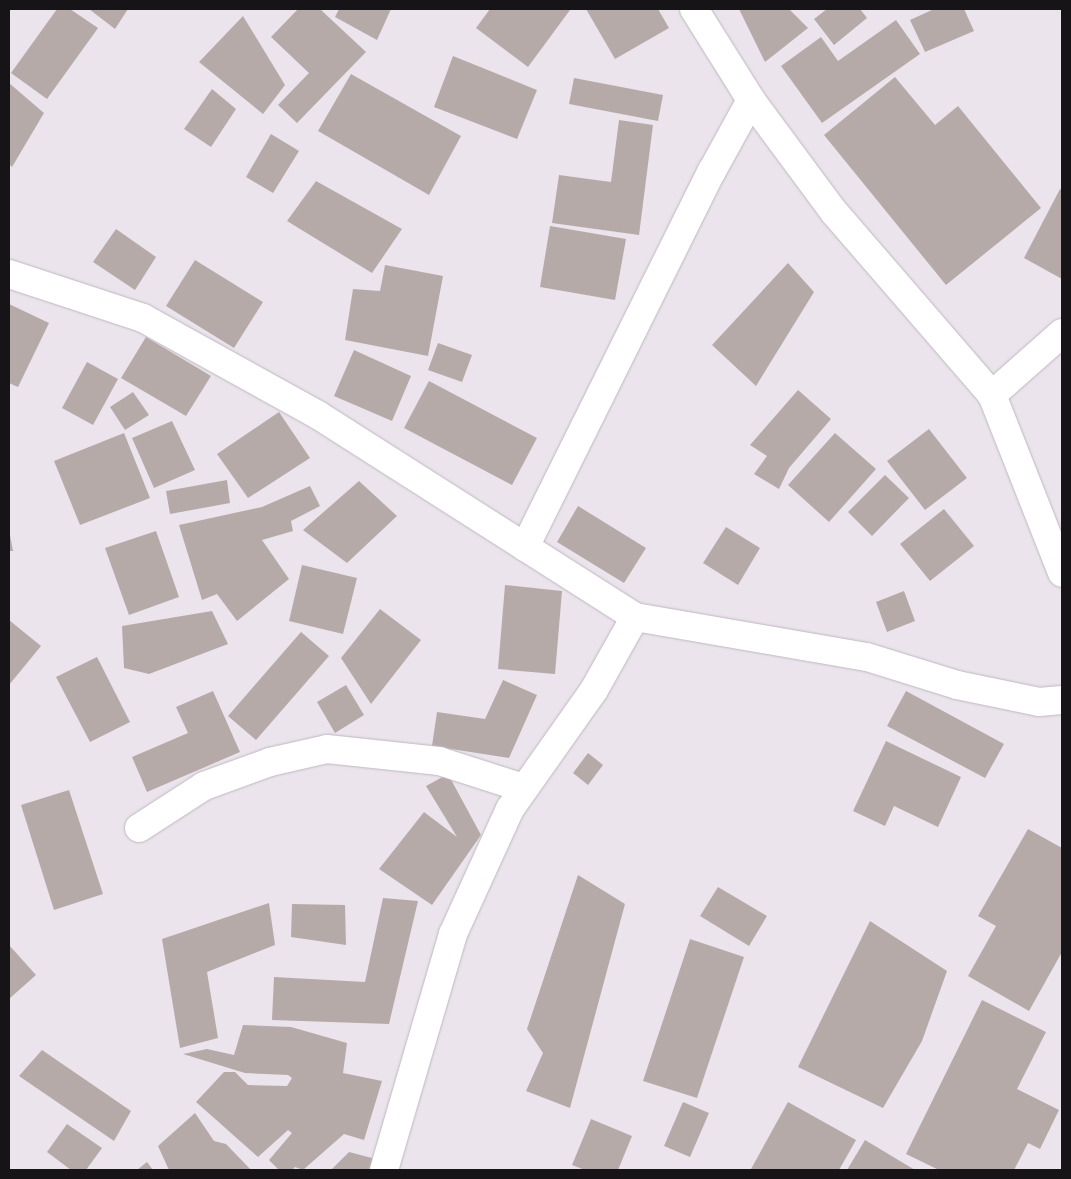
<!DOCTYPE html>
<style>
body{margin:0}
#map{position:relative;width:1071px;height:1179px;overflow:hidden;background:#ebe4ec;font-family:"Work Sans",sans-serif}
div>[style]{position:absolute}
.building>*{inset:0;background:#b6aaa9}
.roads{filter:drop-shadow(0 0 1px #beb7bf) drop-shadow(0 0 1px #beb7bf)}
.minor>*{height:28px;margin:-14px;padding:0 14px;transform-origin:14px;border-radius:14px;background:#fff}
span{translate:-50% -50%;white-space:nowrap;text-align:center;line-height:1.15;-webkit-text-stroke:4.5px #ebe4ec;paint-order:stroke}
.frame{position:absolute;inset:0;border:10px solid #161417;pointer-events:none}
</style>
<div id="map">
<div class="building">
<div style="clip-path:polygon(57px 9px,70px 9px,98px 28px,47px 99px,11px 73px)"></div>
<div style="clip-path:polygon(89px 9px,128px 9px,115px 29px)"></div>
<div style="clip-path:polygon(298px 9px,320px 9px,366px 52px,297px 123px,278px 105px,309px 73px,271px 37px)"></div>
<div style="clip-path:polygon(339px 9px,391px 9px,377px 40px,335px 17px)"></div>
<div style="clip-path:polygon(490px 9px,569px 9px,570px 10px,528px 67px,476px 28px)"></div>
<div style="clip-path:polygon(586px 9px,658px 9px,669px 28px,615px 59px)"></div>
<div style="clip-path:polygon(739px 9px,789px 9px,808px 28px,765px 62px)"></div>
<div style="clip-path:polygon(827px 9px,860px 9px,867px 18px,834px 45px,814px 19px)"></div>
<div style="clip-path:polygon(934px 9px,964px 9px,974px 31px,925px 52px,910px 20px)"></div>
<div style="clip-path:polygon(243px 16px,285px 85px,263px 114px,199px 62px)"></div>
<div style="clip-path:polygon(896px 20px,920px 54px,822px 123px,781px 66px,821px 37px,838px 61px)"></div>
<div style="clip-path:polygon(453px 56px,537px 90px,517px 139px,434px 107px)"></div>
<div style="clip-path:polygon(351px 74px,461px 136px,429px 195px,318px 131px)"></div>
<div style="clip-path:polygon(895px 77px,935px 125px,958px 106px,1041px 208px,946px 285px,824px 135px)"></div>
<div style="clip-path:polygon(574px 78px,663px 95px,658px 121px,569px 104px)"></div>
<div style="clip-path:polygon(9px 83px,44px 113px,12px 167px,9px 164px)"></div>
<div style="clip-path:polygon(212px 89px,236px 109px,211px 147px,184px 129px)"></div>
<div style="clip-path:polygon(619px 120px,653px 125px,639px 235px,552px 223px,559px 175px,611px 182px)"></div>
<div style="clip-path:polygon(271px 134px,299px 151px,273px 193px,246px 177px)"></div>
<div style="clip-path:polygon(316px 181px,402px 229px,372px 273px,287px 221px)"></div>
<div style="clip-path:polygon(1060px 189px,1062px 190px,1062px 279px,1024px 258px)"></div>
<div style="clip-path:polygon(550px 226px,626px 239px,615px 300px,540px 287px)"></div>
<div style="clip-path:polygon(116px 229px,156px 257px,135px 290px,93px 262px)"></div>
<div style="clip-path:polygon(195px 260px,263px 302px,234px 348px,166px 306px)"></div>
<div style="clip-path:polygon(788px 263px,814px 292px,756px 386px,712px 345px)"></div>
<div style="clip-path:polygon(385px 265px,443px 276px,428px 356px,345px 340px,353px 289px,380px 291px)"></div>
<div style="clip-path:polygon(9px 304px,49px 323px,18px 387px,9px 383px)"></div>
<div style="clip-path:polygon(146px 337px,211px 376px,186px 416px,121px 378px)"></div>
<div style="clip-path:polygon(438px 343px,472px 355px,462px 382px,428px 370px)"></div>
<div style="clip-path:polygon(354px 350px,411px 376px,392px 421px,334px 396px)"></div>
<div style="clip-path:polygon(87px 362px,118px 379px,93px 425px,62px 408px)"></div>
<div style="clip-path:polygon(429px 381px,537px 438px,512px 485px,404px 428px)"></div>
<div style="clip-path:polygon(798px 390px,831px 419px,789px 468px,779px 489px,754px 474px,767px 456px,750px 445px)"></div>
<div style="clip-path:polygon(133px 392px,149px 415px,125px 430px,110px 407px)"></div>
<div style="clip-path:polygon(279px 412px,310px 458px,248px 498px,217px 454px)"></div>
<div style="clip-path:polygon(172px 421px,195px 470px,154px 488px,132px 438px)"></div>
<div style="clip-path:polygon(929px 429px,967px 478px,925px 510px,887px 461px)"></div>
<div style="clip-path:polygon(124px 433px,150px 498px,80px 525px,54px 461px)"></div>
<div style="clip-path:polygon(835px 433px,876px 469px,829px 522px,788px 485px)"></div>
<div style="clip-path:polygon(885px 475px,909px 498px,872px 536px,848px 512px)"></div>
<div style="clip-path:polygon(227px 480px,230px 503px,170px 514px,166px 491px)"></div>
<div style="clip-path:polygon(359px 481px,397px 516px,347px 563px,303px 530px)"></div>
<div style="clip-path:polygon(310px 486px,320px 506px,291px 521px,293px 531px,262px 540px,289px 579px,237px 621px,217px 594px,202px 600px,179px 525px,262px 507px)"></div>
<div style="clip-path:polygon(578px 506px,646px 548px,624px 583px,557px 542px)"></div>
<div style="clip-path:polygon(944px 509px,974px 546px,930px 581px,900px 544px)"></div>
<div style="clip-path:polygon(726px 527px,760px 548px,738px 585px,703px 563px)"></div>
<div style="clip-path:polygon(9px 530px,13px 551px,9px 551px)"></div>
<div style="clip-path:polygon(156px 531px,179px 597px,129px 615px,105px 548px)"></div>
<div style="clip-path:polygon(302px 565px,357px 578px,343px 634px,289px 621px)"></div>
<div style="clip-path:polygon(505px 585px,562px 591px,555px 674px,498px 669px)"></div>
<div style="clip-path:polygon(904px 591px,915px 621px,887px 632px,876px 602px)"></div>
<div style="clip-path:polygon(380px 609px,421px 640px,371px 704px,341px 658px)"></div>
<div style="clip-path:polygon(212px 611px,228px 644px,149px 674px,124px 668px,122px 626px)"></div>
<div style="clip-path:polygon(9px 620px,41px 646px,9px 685px)"></div>
<div style="clip-path:polygon(301px 632px,329px 656px,256px 740px,228px 716px)"></div>
<div style="clip-path:polygon(97px 657px,130px 722px,90px 742px,56px 677px)"></div>
<div style="clip-path:polygon(503px 680px,537px 695px,509px 758px,432px 746px,437px 712px,485px 719px)"></div>
<div style="clip-path:polygon(346px 685px,364px 715px,335px 733px,317px 702px)"></div>
<div style="clip-path:polygon(213px 691px,240px 752px,147px 792px,132px 757px,188px 733px,176px 707px)"></div>
<div style="clip-path:polygon(906px 691px,1004px 744px,985px 778px,887px 726px)"></div>
<div style="clip-path:polygon(886px 741px,961px 777px,938px 827px,894px 806px,885px 826px,853px 811px)"></div>
<div style="clip-path:polygon(588px 753px,603px 765px,588px 785px,573px 773px)"></div>
<div style="clip-path:polygon(448px 774px,481px 835px,432px 905px,379px 869px,424px 812px,457px 837px,426px 786px)"></div>
<div style="clip-path:polygon(69px 790px,103px 894px,54px 910px,21px 805px)"></div>
<div style="clip-path:polygon(1028px 829px,1062px 848px,1062px 952px,1029px 1011px,968px 976px,996px 926px,978px 916px)"></div>
<div style="clip-path:polygon(578px 875px,625px 904px,570px 1108px,526px 1091px,543px 1053px,527px 1029px)"></div>
<div style="clip-path:polygon(718px 887px,767px 916px,749px 946px,700px 916px)"></div>
<div style="clip-path:polygon(383px 898px,418px 901px,389px 1024px,272px 1020px,274px 977px,365px 982px)"></div>
<div style="clip-path:polygon(269px 903px,275px 945px,207px 972px,218px 1038px,180px 1048px,162px 939px)"></div>
<div style="clip-path:polygon(292px 904px,345px 905px,346px 945px,291px 937px)"></div>
<div style="clip-path:polygon(870px 921px,947px 971px,922px 1041px,883px 1108px,798px 1067px)"></div>
<div style="clip-path:polygon(690px 939px,744px 957px,697px 1098px,643px 1081px)"></div>
<div style="clip-path:polygon(9px 945px,36px 975px,9px 999px)"></div>
<div style="clip-path:polygon(982px 1000px,1046px 1032px,1017px 1089px,1059px 1110px,1040px 1149px,1028px 1143px,1014px 1170px,939px 1170px,906px 1154px)"></div>
<div style="clip-path:polygon(243px 1025px,291px 1027px,347px 1043px,343px 1073px,382px 1081px,364px 1140px,344px 1134px,303px 1170px,295px 1167px,292px 1170px,279px 1170px,269px 1160px,292px 1133px,288px 1130px,258px 1157px,196px 1102px,224px 1072px,235px 1072px,248px 1085px,287px 1086px,292px 1078px,288px 1075px,245px 1073px,183px 1054px,207px 1049px,234px 1055px)"></div>
<div style="clip-path:polygon(42px 1050px,131px 1111px,114px 1141px,19px 1076px)"></div>
<div style="clip-path:polygon(683px 1102px,709px 1113px,690px 1157px,664px 1146px)"></div>
<div style="clip-path:polygon(788px 1102px,856px 1140px,839px 1170px,751px 1169px)"></div>
<div style="clip-path:polygon(195px 1113px,214px 1141px,226px 1144px,251px 1170px,169px 1170px,158px 1146px)"></div>
<div style="clip-path:polygon(591px 1119px,632px 1136px,618px 1170px,585px 1170px,572px 1165px)"></div>
<div style="clip-path:polygon(67px 1124px,102px 1148px,86px 1170px,71px 1170px,47px 1152px)"></div>
<div style="clip-path:polygon(865px 1140px,915px 1170px,847px 1170px)"></div>
<div style="clip-path:polygon(349px 1152px,372px 1158px,371px 1170px,331px 1170px)"></div>
<div style="clip-path:polygon(147px 1162px,153px 1170px,137px 1170px)"></div>
</div>
<div class="roads">
<div class="minor">
<div style="left:694px;top:9px;width:107px;rotate:57.9deg"></div>
<div style="left:751px;top:100px;width:139px;rotate:53.5deg"></div>
<div style="left:834px;top:212px;width:242px;rotate:49.2deg"></div>
<div style="left:9px;top:274px;width:141px;rotate:18.2deg"></div>
<div style="left:143px;top:318px;width:200px;rotate:29deg"></div>
<div style="left:318px;top:415px;width:376px;rotate:32.5deg"></div>
<div style="left:635px;top:617px;width:235px;rotate:9.8deg"></div>
<div style="left:867px;top:657px;width:94px;rotate:17.3deg"></div>
<div style="left:957px;top:685px;width:84px;rotate:11.7deg"></div>
<div style="left:1039px;top:702px;width:23px;rotate:-5deg"></div>
<div style="left:1062px;top:333px;width:94px;rotate:138.5deg"></div>
<div style="left:992px;top:395px;width:191px;rotate:68.5deg"></div>
<div style="left:525px;top:547px;width:420px;rotate:-63.6deg"></div>
<div style="left:712px;top:171px;width:81px;rotate:-61.2deg"></div>
<div style="left:139px;top:828px;width:77px;rotate:-32.9deg"></div>
<div style="left:204px;top:786px;width:70px;rotate:-20deg"></div>
<div style="left:270px;top:762px;width:58px;rotate:-12.8deg"></div>
<div style="left:327px;top:749px;width:113px;rotate:6.1deg"></div>
<div style="left:439px;top:761px;width:88px;rotate:17.8deg"></div>
<div style="left:384px;top:1170px;width:246px;rotate:-73.7deg"></div>
<div style="left:453px;top:934px;width:137px;rotate:-65.5deg"></div>
<div style="left:510px;top:809px;width:146px;rotate:-54.8deg"></div>
<div style="left:594px;top:690px;width:84px;rotate:-60.7deg"></div>
</div>
</div>
<div class="frame"></div>
</div>
